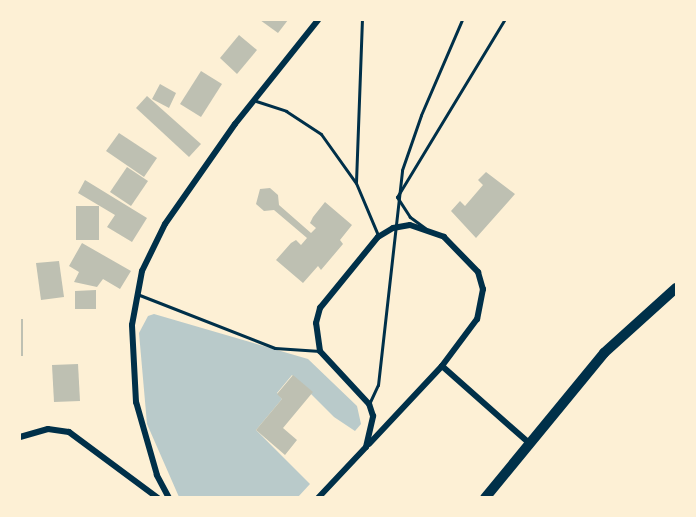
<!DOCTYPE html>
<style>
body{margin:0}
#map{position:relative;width:696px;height:517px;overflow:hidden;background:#fdf0d5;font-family:"Nunito Sans",sans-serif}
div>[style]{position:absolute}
.green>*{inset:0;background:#b9caca}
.building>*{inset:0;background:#bec0b2}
.service>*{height:3px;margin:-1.5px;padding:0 1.5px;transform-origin:1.5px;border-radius:1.5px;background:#003049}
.minor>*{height:6px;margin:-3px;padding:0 3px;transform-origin:3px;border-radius:3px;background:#003049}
.primary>*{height:10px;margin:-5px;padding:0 5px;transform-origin:5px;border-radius:5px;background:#003049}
span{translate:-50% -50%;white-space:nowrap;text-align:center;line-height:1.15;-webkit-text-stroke:4.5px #fdf0d5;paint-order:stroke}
.frame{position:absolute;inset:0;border:21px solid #fdf0d5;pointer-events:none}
</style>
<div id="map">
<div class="green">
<div style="clip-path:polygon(154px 314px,308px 359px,357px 406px,361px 424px,355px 431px,334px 417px,292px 375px,277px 393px,282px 399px,256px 430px,310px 484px,298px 497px,179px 497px,147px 424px,139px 333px,148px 316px)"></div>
</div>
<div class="building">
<div style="clip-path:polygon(260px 20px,288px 20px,278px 33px)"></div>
<div style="clip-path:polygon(239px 35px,257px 50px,237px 74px,220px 58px)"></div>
<div style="clip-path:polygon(201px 71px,222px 84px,201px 117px,180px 104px)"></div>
<div style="clip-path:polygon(160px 84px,176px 93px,169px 108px,152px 99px)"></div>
<div style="clip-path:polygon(147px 96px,201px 144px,189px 157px,136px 108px)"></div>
<div style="clip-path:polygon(119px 133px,157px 158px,144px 177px,106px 151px)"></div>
<div style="clip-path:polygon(127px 167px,148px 181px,131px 206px,110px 192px)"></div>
<div style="clip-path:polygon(486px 172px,515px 194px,476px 238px,451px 211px,460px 201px,465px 206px,483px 185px,478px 180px)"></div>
<div style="clip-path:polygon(85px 180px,147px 218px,132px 242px,107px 227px,115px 215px,78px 193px)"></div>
<div style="clip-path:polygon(270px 188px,278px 195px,279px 205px,311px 233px,316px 228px,310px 223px,313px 217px,325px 202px,352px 225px,340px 240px,343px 244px,321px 270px,318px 266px,303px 283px,276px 260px,291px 243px,296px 240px,301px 245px,307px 238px,274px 210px,264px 211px,256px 204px,260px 189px)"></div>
<div style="clip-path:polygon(76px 206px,99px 206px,99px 240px,76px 240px)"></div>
<div style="clip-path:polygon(82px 243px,131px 271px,120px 289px,103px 279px,97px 287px,74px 282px,79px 272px,69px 266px)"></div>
<div style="clip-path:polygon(59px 261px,64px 297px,41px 300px,36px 263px)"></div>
<div style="clip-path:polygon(96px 290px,96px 309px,75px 309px,75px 291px)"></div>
<div style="clip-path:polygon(20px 319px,23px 319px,23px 356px,20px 356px)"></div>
<div style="clip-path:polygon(78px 364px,80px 401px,54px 402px,52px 365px)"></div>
<div style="clip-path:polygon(293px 375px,313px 392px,283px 428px,297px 440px,285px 455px,256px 430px,282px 399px,277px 394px)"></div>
</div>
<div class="service">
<div style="left:256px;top:101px;width:32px;rotate:18deg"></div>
<div style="left:286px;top:111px;width:42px;rotate:33.3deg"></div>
<div style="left:321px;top:134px;width:60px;rotate:54.5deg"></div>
<div style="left:356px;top:183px;width:56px;rotate:67.1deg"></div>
<div style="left:356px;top:182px;width:162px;rotate:-87.9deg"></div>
<div style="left:425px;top:228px;width:19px;rotate:-144deg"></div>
<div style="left:410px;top:217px;width:24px;rotate:-123deg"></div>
<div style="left:397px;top:197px;width:207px;rotate:-58.8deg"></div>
<div style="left:137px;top:294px;width:148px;rotate:21.4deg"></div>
<div style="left:275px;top:348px;width:45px;rotate:3.8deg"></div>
<div style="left:369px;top:404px;width:21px;rotate:-65deg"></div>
<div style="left:378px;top:385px;width:216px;rotate:-83.6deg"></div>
<div style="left:402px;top:170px;width:58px;rotate:-70.9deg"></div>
<div style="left:421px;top:115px;width:103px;rotate:-66.7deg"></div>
</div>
<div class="minor">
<div style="left:20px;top:437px;width:29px;rotate:-16deg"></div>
<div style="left:48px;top:429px;width:21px;rotate:8deg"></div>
<div style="left:69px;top:432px;width:111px;rotate:36.6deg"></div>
<div style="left:369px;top:444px;width:107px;rotate:-46.9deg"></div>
<div style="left:169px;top:498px;width:26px;rotate:-118deg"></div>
<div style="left:157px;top:475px;width:76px;rotate:-106deg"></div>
<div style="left:136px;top:402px;width:77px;rotate:-93deg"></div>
<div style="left:132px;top:325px;width:55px;rotate:-79.5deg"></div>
<div style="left:142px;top:271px;width:52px;rotate:-63.9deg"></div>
<div style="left:165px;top:224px;width:122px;rotate:-55deg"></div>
<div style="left:235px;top:124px;width:133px;rotate:-51.4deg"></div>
<div style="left:318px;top:498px;width:70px;rotate:-46.7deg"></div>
<div style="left:366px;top:447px;width:32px;rotate:-77deg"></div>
<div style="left:373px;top:416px;width:13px;rotate:-108deg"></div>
<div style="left:369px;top:404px;width:72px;rotate:-132.8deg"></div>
<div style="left:320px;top:351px;width:28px;rotate:-98deg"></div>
<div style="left:316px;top:323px;width:16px;rotate:-75deg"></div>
<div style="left:320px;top:308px;width:92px;rotate:-50.8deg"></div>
<div style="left:378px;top:237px;width:17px;rotate:-31deg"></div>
<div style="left:393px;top:228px;width:17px;rotate:-10deg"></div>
<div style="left:410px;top:225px;width:36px;rotate:19deg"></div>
<div style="left:444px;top:237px;width:49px;rotate:45.8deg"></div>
<div style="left:478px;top:272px;width:18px;rotate:74deg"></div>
<div style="left:483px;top:289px;width:31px;rotate:101deg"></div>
<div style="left:477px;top:319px;width:59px;rotate:126.7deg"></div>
<div style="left:442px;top:366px;width:116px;rotate:41.5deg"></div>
</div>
<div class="primary">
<div style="left:485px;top:498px;width:188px;rotate:-50.6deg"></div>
<div style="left:604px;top:353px;width:97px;rotate:-42.1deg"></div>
</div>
<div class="frame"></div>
</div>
